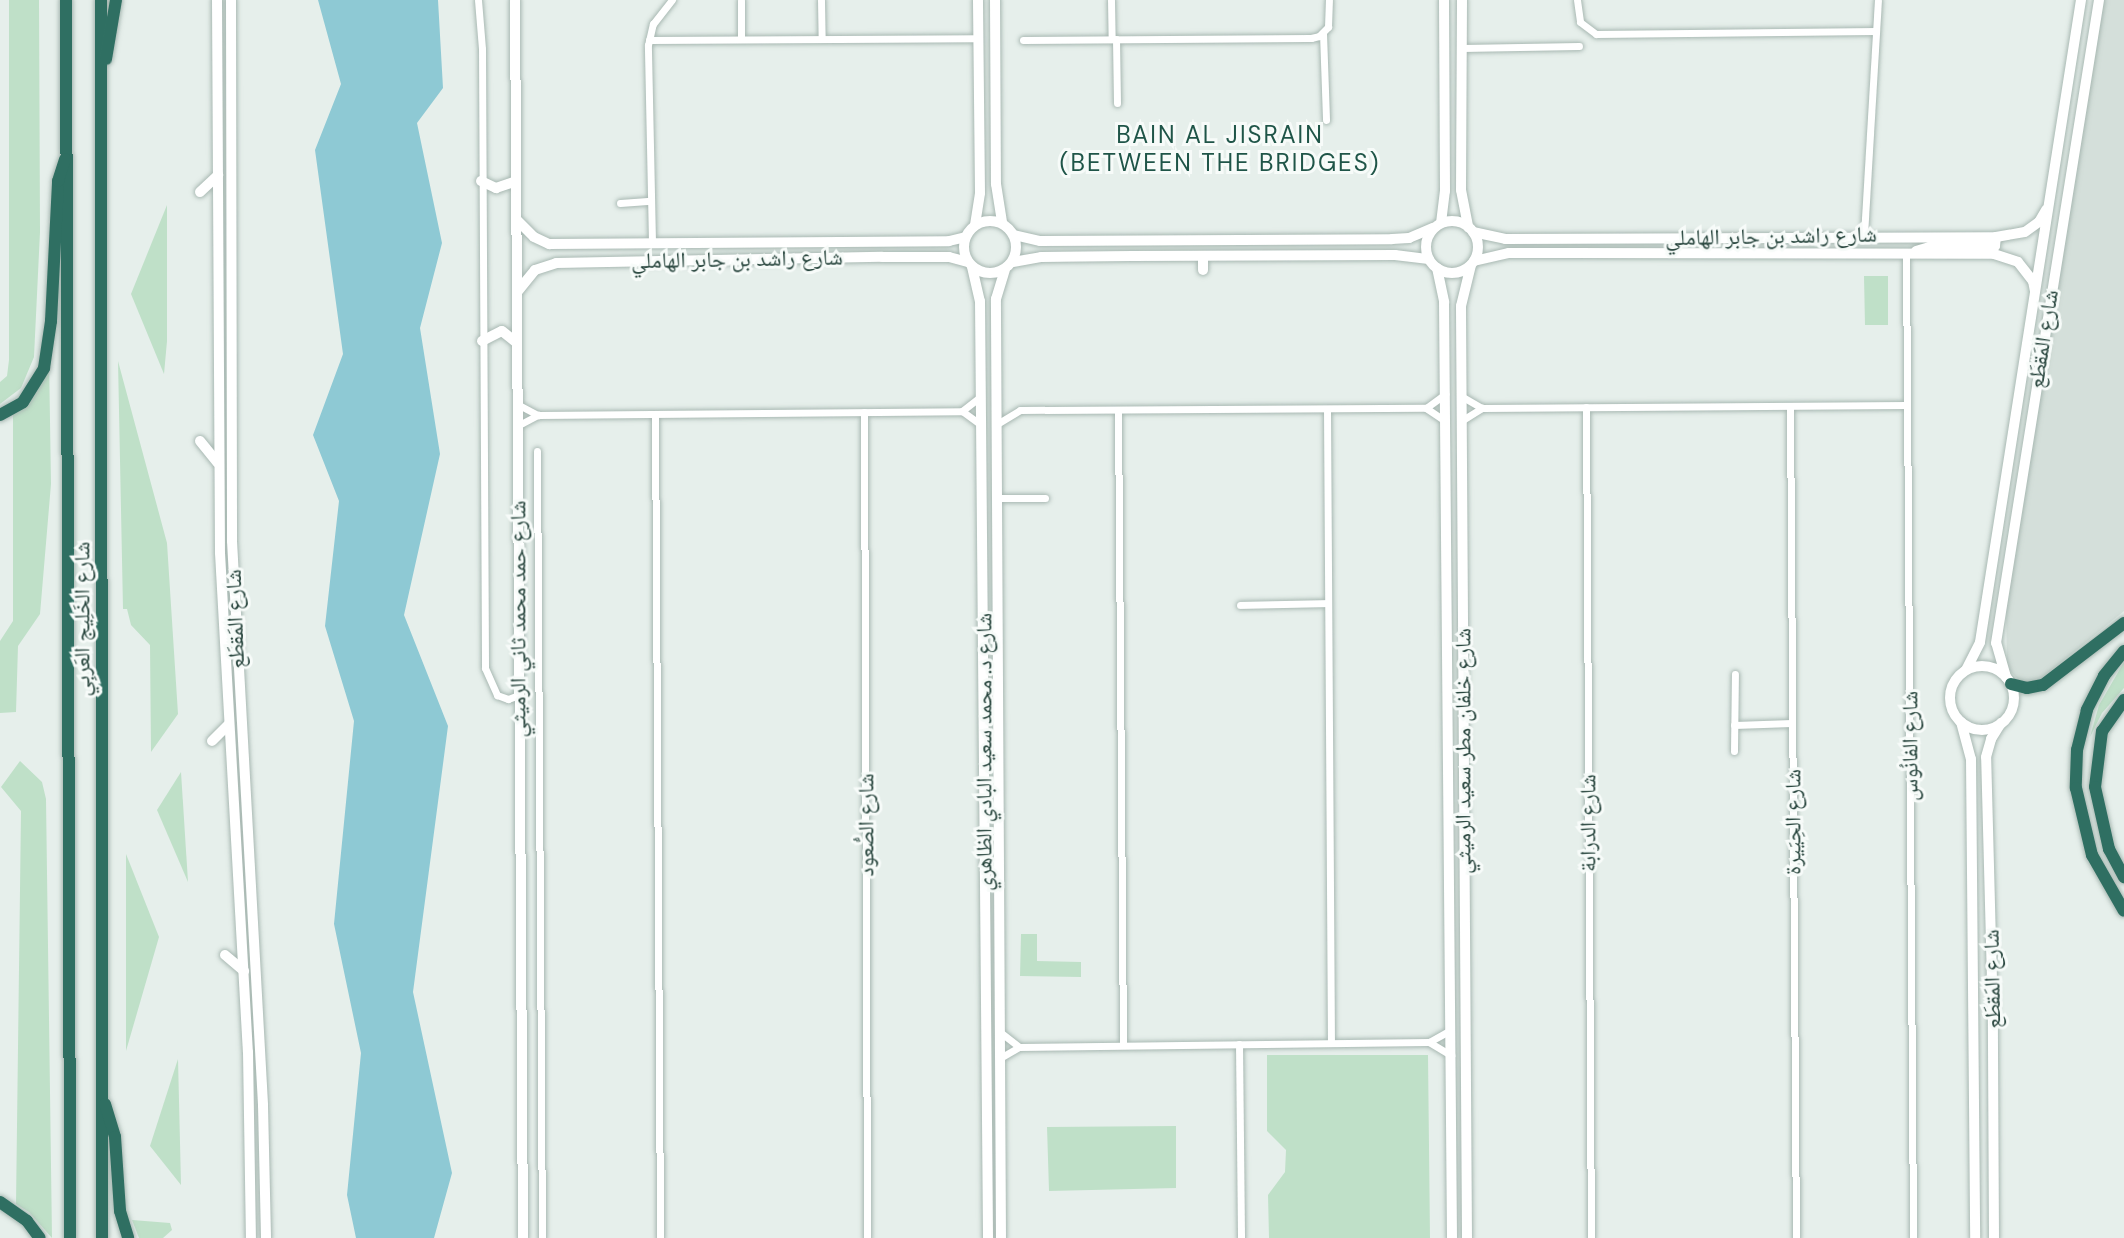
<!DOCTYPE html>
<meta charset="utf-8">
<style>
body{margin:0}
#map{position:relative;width:2124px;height:1238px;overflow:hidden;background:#e6efeb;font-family:"DM Sans","Noto Naskh Arabic",sans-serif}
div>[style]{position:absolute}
.built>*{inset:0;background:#d4dfda}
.green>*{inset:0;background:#bfe0c8}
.water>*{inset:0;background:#8ec9d4}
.roads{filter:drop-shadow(0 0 2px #a8b8b2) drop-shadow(0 0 2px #a8b8b2)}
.street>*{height:7px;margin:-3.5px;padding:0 3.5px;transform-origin:3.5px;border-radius:3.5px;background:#fff}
.secondary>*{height:10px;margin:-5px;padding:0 5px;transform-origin:5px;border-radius:5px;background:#fff}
.secondary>.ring{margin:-5px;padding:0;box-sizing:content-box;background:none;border:10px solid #fff;border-radius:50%}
.highway>*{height:12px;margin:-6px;padding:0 6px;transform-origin:6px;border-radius:6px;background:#2f6f62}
span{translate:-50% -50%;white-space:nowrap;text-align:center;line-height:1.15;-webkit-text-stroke:6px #f7fbf9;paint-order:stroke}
.street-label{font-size:22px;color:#24423a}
.neighbourhood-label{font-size:24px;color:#1f5548;letter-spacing:2px}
</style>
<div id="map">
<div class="built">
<div style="clip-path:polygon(2103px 0,2124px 0,2124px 611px,2038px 681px,2020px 681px,2007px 668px,2006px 602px)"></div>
</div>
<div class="green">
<div style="clip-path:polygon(9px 0,39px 0,40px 232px,34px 357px,21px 388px,0 404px,0 382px,7px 376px,9px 360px)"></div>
<div style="clip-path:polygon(167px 205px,167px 341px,164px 374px,131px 294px)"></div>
<div style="clip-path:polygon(1864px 276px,1888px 276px,1888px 325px,1865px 325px)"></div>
<div style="clip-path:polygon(49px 358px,51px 484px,40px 614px,18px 646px,16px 712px,0 713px,0 641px,13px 621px,13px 413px,38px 389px)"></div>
<div style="clip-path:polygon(118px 361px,167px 543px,178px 714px,151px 752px,150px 645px,131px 625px,127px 609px,123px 609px)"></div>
<div style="clip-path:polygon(2124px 662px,2124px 688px,2102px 713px,2090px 737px,2099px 705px)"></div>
<div style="clip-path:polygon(20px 761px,42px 782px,46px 799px,52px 1238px,29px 1212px,16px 1204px,21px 811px,1px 787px)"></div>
<div style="clip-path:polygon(181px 772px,188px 882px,157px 810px)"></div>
<div style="clip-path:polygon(126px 854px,159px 937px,126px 1051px)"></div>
<div style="clip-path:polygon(1021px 934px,1037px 934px,1037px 961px,1081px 962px,1081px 977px,1020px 976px)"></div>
<div style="clip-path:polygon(1267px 1055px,1428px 1055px,1430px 1238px,1269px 1238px,1268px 1195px,1285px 1172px,1286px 1150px,1267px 1131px)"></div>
<div style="clip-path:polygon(178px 1059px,181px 1185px,150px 1146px)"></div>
<div style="clip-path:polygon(1176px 1126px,1176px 1188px,1049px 1191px,1047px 1127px)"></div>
<div style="clip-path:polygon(132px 1220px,170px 1223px,172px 1230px,163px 1238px,139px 1238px)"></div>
</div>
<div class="water">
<div style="clip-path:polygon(318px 0,438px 0,443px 88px,417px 123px,442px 243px,420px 328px,440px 454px,404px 615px,448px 726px,413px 992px,452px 1173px,434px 1238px,356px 1238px,347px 1195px,361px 1053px,334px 924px,354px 721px,325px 626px,339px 501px,313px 435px,343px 354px,315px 150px,341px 84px)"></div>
</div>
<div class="roads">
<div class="street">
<div style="left:478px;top:0;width:49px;rotate:85.3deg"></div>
<div style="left:482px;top:49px;width:619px;rotate:89.72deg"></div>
<div style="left:485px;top:668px;width:30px;rotate:66deg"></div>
<div style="left:497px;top:695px;width:12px;rotate:20deg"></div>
<div style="left:508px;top:699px;width:12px;rotate:-20deg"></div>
<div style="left:741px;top:0;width:39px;rotate:90deg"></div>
<div style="left:821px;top:0;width:39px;rotate:89deg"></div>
<div style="left:1111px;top:0;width:39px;rotate:89deg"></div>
<div style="left:1577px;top:0;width:22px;rotate:82deg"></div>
<div style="left:1580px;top:22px;width:20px;rotate:37deg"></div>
<div style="left:1596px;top:34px;width:280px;rotate:-0.6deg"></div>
<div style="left:1323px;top:33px;width:87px;rotate:88deg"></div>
<div style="left:1116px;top:39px;width:64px;rotate:89.1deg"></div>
<div style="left:649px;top:40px;width:329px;rotate:-0.3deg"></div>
<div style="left:1023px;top:40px;width:288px;rotate:-0.4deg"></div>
<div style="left:1311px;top:38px;width:8px;rotate:-14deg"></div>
<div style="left:1319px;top:36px;width:13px;rotate:-45deg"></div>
<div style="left:1328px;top:27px;width:27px;rotate:-88deg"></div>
<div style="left:1462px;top:48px;width:117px;rotate:-1deg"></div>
<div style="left:620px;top:203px;width:31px;rotate:-4deg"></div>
<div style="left:1864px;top:235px;width:235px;rotate:-86.6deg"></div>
<div style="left:652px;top:242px;width:197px;rotate:-91.2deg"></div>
<div style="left:648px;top:45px;width:22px;rotate:-77deg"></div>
<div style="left:653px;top:24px;width:31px;rotate:-52deg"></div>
<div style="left:1906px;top:254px;width:984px;rotate:89.59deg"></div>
<div style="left:1461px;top:396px;width:24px;rotate:30deg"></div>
<div style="left:517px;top:404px;width:24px;rotate:28deg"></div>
<div style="left:1790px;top:406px;width:832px;rotate:89.59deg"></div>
<div style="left:1586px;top:407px;width:831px;rotate:89.66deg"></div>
<div style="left:1426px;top:408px;width:24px;rotate:-36deg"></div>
<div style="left:1327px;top:409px;width:634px;rotate:89.64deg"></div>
<div style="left:1118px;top:410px;width:635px;rotate:89.55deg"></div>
<div style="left:962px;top:411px;width:24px;rotate:-38deg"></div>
<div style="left:864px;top:412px;width:826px;rotate:89.79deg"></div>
<div style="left:655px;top:415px;width:823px;rotate:89.65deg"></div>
<div style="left:1461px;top:421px;width:25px;rotate:-32deg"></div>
<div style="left:1482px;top:408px;width:425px;rotate:-0.4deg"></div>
<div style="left:997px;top:424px;width:27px;rotate:-31deg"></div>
<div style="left:1020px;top:410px;width:406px;rotate:-0.3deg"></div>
<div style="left:1426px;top:408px;width:22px;rotate:34deg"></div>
<div style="left:517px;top:426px;width:24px;rotate:-28deg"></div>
<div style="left:538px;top:415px;width:424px;rotate:-0.5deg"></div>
<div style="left:962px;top:411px;width:24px;rotate:36deg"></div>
<div style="left:537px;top:451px;width:787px;rotate:89.64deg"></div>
<div style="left:997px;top:498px;width:48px"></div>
<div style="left:1240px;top:605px;width:88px;rotate:-1.3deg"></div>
<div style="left:1734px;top:725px;width:58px;rotate:-2deg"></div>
<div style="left:1734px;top:751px;width:77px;rotate:-89.3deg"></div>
<div style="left:1000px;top:1032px;width:24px;rotate:38deg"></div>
<div style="left:1429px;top:1042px;width:26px;rotate:31deg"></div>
<div style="left:1239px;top:1044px;width:194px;rotate:89.4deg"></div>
<div style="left:1000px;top:1058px;width:22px;rotate:-30deg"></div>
<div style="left:1019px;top:1047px;width:410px;rotate:-0.7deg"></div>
<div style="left:1429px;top:1042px;width:25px;rotate:-29deg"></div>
</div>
<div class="secondary">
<div style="left:217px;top:0;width:553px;rotate:89.69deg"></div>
<div style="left:220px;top:553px;width:500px;rotate:86.8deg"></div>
<div style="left:248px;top:1052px;width:186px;rotate:89.1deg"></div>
<div style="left:231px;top:0;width:541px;rotate:89.89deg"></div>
<div style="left:232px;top:541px;width:565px;rotate:86.85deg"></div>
<div style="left:263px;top:1105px;width:133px;rotate:88.7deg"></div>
<div style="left:515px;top:0;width:1238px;rotate:89.63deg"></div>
<div style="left:995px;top:0;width:184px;rotate:89.7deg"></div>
<div style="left:996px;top:184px;width:39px;rotate:81deg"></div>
<div style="left:1462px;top:0;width:190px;rotate:90.3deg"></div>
<div style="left:1461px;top:190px;width:38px;rotate:79deg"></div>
<div style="left:481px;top:181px;width:17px;rotate:25deg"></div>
<div style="left:496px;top:188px;width:21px;rotate:-19deg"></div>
<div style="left:200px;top:192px;width:25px;rotate:-43deg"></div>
<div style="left:516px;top:219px;width:25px;rotate:45deg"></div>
<div style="left:534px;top:237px;width:17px;rotate:25deg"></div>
<div style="left:549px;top:244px;width:400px;rotate:-0.4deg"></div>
<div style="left:949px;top:241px;width:17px;rotate:-13deg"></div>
<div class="ring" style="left:964px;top:221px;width:42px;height:42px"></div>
<div class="ring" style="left:1426px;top:221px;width:42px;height:42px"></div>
<div style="left:1441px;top:223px;width:32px;rotate:-83deg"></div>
<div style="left:1445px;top:191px;width:191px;rotate:-90.3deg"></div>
<div style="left:975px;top:225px;width:32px;rotate:-81deg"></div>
<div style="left:980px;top:193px;width:193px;rotate:-90.6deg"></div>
<div style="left:1473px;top:232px;width:33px;rotate:12deg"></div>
<div style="left:1505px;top:239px;width:491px;rotate:-0.2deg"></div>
<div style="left:1996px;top:237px;width:29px;rotate:-10deg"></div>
<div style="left:2025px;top:232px;width:17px;rotate:-36deg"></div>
<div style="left:2039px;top:222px;width:14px;rotate:-60deg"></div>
<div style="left:1014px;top:235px;width:27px;rotate:13deg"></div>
<div style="left:1040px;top:241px;width:352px;rotate:-0.3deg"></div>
<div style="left:1392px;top:239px;width:17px;rotate:-3deg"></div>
<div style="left:1409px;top:238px;width:26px;rotate:-23deg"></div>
<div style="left:1916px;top:251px;width:14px;rotate:-17deg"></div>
<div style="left:1929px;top:247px;width:66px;rotate:-0.9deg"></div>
<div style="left:1995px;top:246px;width:9px;rotate:-84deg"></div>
<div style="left:1203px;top:256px;width:14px;rotate:90deg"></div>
<div style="left:1474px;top:261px;width:36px;rotate:-13deg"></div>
<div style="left:1509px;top:253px;width:485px;rotate:0.1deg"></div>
<div style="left:1994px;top:254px;width:25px;rotate:18deg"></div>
<div style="left:2018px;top:262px;width:24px;rotate:52deg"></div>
<div style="left:2033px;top:281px;width:10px;rotate:79deg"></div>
<div style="left:1013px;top:262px;width:28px;rotate:-10deg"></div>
<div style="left:1041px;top:257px;width:91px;rotate:-0.6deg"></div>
<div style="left:1132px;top:256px;width:263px;rotate:-0.2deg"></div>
<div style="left:1395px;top:255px;width:34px;rotate:7deg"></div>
<div style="left:972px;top:267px;width:35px;rotate:77deg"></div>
<div style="left:980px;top:301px;width:937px;rotate:89.51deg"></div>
<div style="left:1437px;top:268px;width:35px;rotate:78deg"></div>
<div style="left:1444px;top:302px;width:936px;rotate:89.51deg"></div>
<div style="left:518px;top:291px;width:27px;rotate:-51deg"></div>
<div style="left:535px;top:270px;width:22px;rotate:-18deg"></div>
<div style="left:556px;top:263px;width:326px;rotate:-1.1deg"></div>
<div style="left:882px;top:257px;width:67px"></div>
<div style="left:949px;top:257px;width:20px;rotate:15deg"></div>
<div style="left:482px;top:341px;width:22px;rotate:-27deg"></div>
<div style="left:502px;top:331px;width:19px;rotate:39deg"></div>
<div style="left:200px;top:441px;width:28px;rotate:51deg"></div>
<div class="ring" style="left:1950px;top:666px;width:54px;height:54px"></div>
<div style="left:1966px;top:670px;width:31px;rotate:-63deg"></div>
<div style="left:1980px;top:642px;width:650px;rotate:-81.06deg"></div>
<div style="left:2006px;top:677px;width:35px;rotate:-106deg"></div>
<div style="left:1996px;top:643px;width:651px;rotate:-80.9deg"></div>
<div style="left:1961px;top:722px;width:38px;rotate:75deg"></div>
<div style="left:1971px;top:759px;width:479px;rotate:89.5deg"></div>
<div style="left:212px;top:741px;width:23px;rotate:-45deg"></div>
<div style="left:225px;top:955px;width:25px;rotate:40deg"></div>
<div style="left:1001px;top:1238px;width:939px;rotate:-90.31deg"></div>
<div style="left:996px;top:299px;width:30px;rotate:-73deg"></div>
<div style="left:1467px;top:1238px;width:932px;rotate:-90.37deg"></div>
<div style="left:1461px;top:306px;width:42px;rotate:-76.3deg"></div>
<div style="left:1994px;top:1238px;width:219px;rotate:-90.3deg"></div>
<div style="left:1993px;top:1019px;width:262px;rotate:-91.5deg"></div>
<div style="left:1986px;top:757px;width:19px;rotate:-74deg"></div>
<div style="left:1991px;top:739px;width:19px;rotate:-58deg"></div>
</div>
<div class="highway">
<div style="left:66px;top:0;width:1238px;rotate:89.81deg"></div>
<div style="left:101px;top:0;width:1238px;rotate:89.95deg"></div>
<div style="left:106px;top:59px;width:60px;rotate:-80.4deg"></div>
<div style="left:0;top:415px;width:26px;rotate:-29deg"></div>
<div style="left:23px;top:402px;width:40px;rotate:-58deg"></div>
<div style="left:44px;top:368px;width:48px;rotate:-81.5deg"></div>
<div style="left:51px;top:321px;width:140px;rotate:-87.1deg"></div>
<div style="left:58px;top:181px;width:23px;rotate:-72deg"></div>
<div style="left:2124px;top:651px;width:32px;rotate:129deg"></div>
<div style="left:2104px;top:676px;width:38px;rotate:117deg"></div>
<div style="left:2087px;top:710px;width:41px;rotate:104deg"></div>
<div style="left:2077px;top:750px;width:38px;rotate:92deg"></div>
<div style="left:2076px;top:788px;width:69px;rotate:76.6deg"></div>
<div style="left:2092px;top:855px;width:64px;rotate:60.3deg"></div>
<div style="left:2011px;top:684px;width:16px;rotate:14deg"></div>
<div style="left:2027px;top:688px;width:16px;rotate:-11deg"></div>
<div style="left:2043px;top:685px;width:102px;rotate:-37.4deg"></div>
<div style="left:2124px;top:700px;width:38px;rotate:125deg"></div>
<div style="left:2102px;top:731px;width:56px;rotate:97.1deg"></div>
<div style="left:2095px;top:787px;width:64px;rotate:77.3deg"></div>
<div style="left:2109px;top:849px;width:32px;rotate:62deg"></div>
<div style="left:105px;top:1104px;width:34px;rotate:73deg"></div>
<div style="left:115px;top:1137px;width:74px;rotate:86.1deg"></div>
<div style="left:120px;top:1211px;width:28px;rotate:73deg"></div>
<div style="left:0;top:1202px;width:33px;rotate:35deg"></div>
<div style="left:27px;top:1221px;width:21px;rotate:53deg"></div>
</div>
</div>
<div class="street-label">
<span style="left:1771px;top:236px;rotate:-1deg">شارع راشد بن جابر الهاملي</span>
<span style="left:737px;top:259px;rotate:-1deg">شارع راشد بن جابر الهاملي</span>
<span style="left:2043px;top:339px;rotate:-81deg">شارع المَقطَع</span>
<span style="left:82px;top:619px;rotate:-90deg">شارع الخَلِيج العَربِي</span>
<span style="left:235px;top:619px;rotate:-92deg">شارع المَقطَع</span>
<span style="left:518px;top:619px;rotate:-90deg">شارع حمد محمد ثاني الرميثي</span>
<span style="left:1910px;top:746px;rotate:-90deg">شارع الفانُوس</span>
<span style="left:1463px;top:751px;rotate:-90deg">شارع خلفان مطر سعيد الرميثي</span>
<span style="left:984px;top:752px;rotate:-90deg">شارع د. محمد سعيد البادي الظاهري</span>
<span style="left:1793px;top:822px;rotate:-90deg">شارع الحِيَيرة</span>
<span style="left:1588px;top:823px;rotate:-90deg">شارع الدرابة</span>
<span style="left:866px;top:825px;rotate:-90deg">شارع الصُّعود</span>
<span style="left:1992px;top:979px;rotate:-91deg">شارع المَقطَع</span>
</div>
<div class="neighbourhood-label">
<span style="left:1220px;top:149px">BAIN AL JISRAIN<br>(BETWEEN THE BRIDGES)</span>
</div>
</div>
